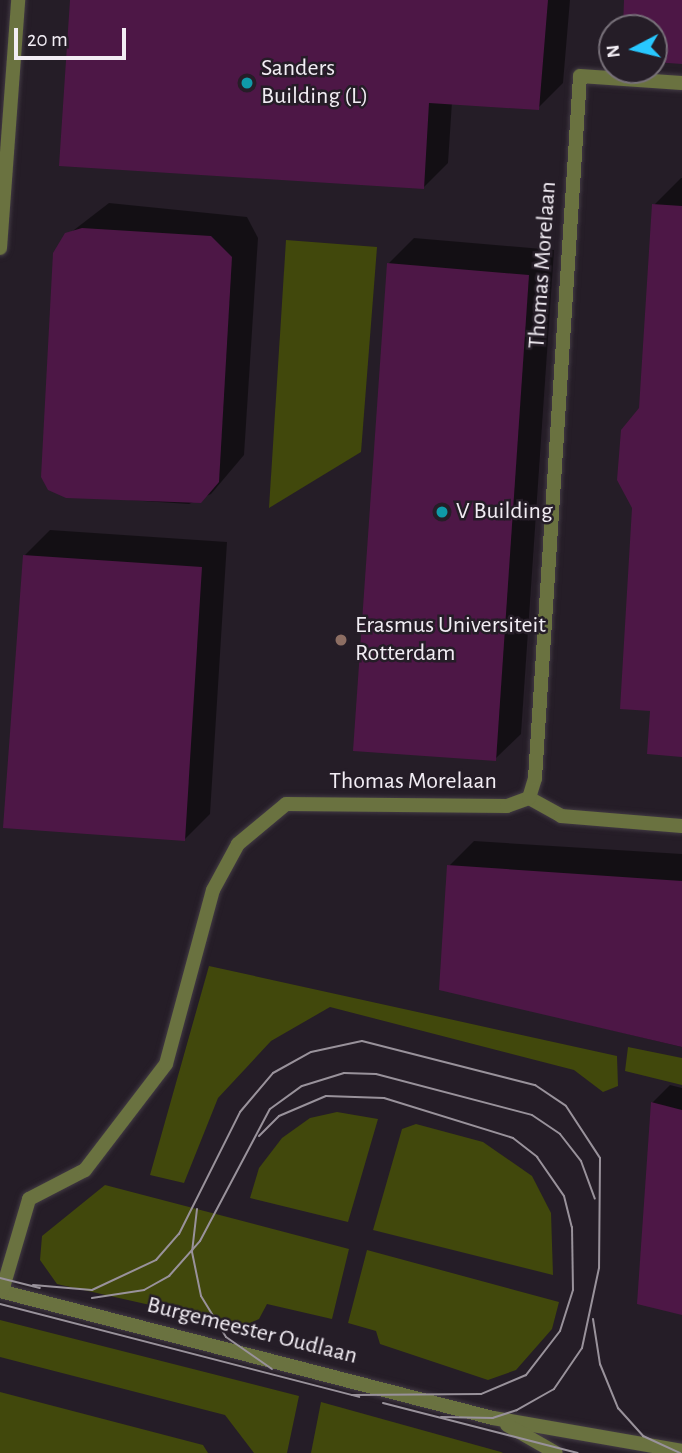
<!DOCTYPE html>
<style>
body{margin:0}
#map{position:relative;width:682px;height:1453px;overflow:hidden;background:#251d27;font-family:"Alegreya Sans",sans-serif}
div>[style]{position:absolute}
.green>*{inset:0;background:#41480c}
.shadow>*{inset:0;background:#0007}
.building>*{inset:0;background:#4d1746}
.roads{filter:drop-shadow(0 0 2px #423a44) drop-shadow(0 0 2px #423a44)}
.lane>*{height:14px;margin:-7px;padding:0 7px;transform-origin:7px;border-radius:7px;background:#6a7240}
.street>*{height:14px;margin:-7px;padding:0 7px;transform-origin:7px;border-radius:7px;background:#6a7240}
.tram>*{height:2px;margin:-1px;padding:0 1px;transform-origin:1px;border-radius:1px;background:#99929b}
.dots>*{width:19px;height:19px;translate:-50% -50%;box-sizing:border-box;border:4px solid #251d27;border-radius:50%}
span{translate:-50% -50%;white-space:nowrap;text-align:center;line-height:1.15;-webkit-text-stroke:5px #251d27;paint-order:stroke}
.poi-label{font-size:24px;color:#f2edf4}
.left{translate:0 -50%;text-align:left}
.street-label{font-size:24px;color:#f2edf4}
.north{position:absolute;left:598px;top:14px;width:70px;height:70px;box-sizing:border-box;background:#251d27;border:2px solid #777079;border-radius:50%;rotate:263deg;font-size:19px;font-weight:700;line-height:28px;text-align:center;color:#f2edf4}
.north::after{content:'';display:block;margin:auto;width:24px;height:32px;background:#28c8ff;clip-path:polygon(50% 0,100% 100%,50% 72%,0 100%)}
.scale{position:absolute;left:14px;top:28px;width:112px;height:32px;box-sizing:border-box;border:4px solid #f2edf4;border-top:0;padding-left:9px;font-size:21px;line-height:24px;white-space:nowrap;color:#f2edf4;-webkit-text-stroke:5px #251d27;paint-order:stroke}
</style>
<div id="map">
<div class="green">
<div style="clip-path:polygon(286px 240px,377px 247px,361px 452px,269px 508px)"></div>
<div style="clip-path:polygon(209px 966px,617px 1056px,618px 1086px,603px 1092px,574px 1070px,330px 1007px,271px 1041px,218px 1098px,184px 1183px,150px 1175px)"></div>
<div style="clip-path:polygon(628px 1047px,682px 1058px,682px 1085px,625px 1071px)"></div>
<div style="clip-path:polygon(337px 1112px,378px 1119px,348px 1222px,250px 1198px,259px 1168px,282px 1138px,310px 1118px)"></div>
<div style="clip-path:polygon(416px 1124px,483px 1142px,532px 1176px,551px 1213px,553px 1275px,373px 1230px,402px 1129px)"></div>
<div style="clip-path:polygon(105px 1185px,349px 1249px,332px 1319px,267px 1304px,259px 1319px,243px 1326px,57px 1284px,40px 1260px,42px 1236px)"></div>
<div style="clip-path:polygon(367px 1250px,559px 1302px,552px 1329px,516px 1370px,488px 1380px,380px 1344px,376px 1331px,348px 1323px)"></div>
<div style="clip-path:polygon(0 1320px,299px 1396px,287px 1453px,254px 1453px,225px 1415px,0 1357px)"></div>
<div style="clip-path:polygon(0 1392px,203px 1445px,208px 1453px,0 1453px)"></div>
<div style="clip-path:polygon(321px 1402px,501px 1452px,503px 1453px,311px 1453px)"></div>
</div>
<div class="shadow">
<div style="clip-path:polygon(72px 0,570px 0,563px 83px,538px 108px,452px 102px,448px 163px,423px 188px)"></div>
<div style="clip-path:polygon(681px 178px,682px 178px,682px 755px,652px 709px,641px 409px,654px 205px)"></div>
<div style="clip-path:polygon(109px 203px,247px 217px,258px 238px,244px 455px,211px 494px,189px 504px,67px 496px,61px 240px)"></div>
<div style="clip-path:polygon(414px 238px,554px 250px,521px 734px,495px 759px,388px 264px)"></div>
<div style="clip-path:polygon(50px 530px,227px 542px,210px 814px,185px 839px,25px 555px)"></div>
<div style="clip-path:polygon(474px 841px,682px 854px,682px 1047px,441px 989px,449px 866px)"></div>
<div style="clip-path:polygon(670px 1085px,682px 1088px,682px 1314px,652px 1103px)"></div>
</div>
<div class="building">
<div style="clip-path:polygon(70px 0,548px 0,539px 110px,429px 103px,424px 189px,59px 166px)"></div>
<div style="clip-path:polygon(624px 0,682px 0,682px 64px,654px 62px,654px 28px,623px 28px)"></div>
<div style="clip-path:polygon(652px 204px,682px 206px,682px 757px,647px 754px,650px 711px,620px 709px,632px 508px,617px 480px,621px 430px,639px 408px)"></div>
<div style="clip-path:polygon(82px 228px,211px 236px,232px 257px,219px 482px,201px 503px,66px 498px,48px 490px,41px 477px,53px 253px,65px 233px)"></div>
<div style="clip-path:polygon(387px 263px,529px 275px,496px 761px,353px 751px)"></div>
<div style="clip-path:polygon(23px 555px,202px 567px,185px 841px,3px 828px)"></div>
<div style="clip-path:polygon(447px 865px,682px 881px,682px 1047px,439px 990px)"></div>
<div style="clip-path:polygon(651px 1102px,682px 1110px,682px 1315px,637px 1304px)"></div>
</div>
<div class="roads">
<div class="lane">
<div style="left:580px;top:76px;width:102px;rotate:3.9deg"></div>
<div style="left:529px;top:798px;width:37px;rotate:29deg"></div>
<div style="left:561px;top:816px;width:121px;rotate:4.7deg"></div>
</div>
<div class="street">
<div style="left:0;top:248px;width:249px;rotate:-85.8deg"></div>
<div style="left:0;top:1291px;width:509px;rotate:14.45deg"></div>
<div style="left:493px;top:1418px;width:192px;rotate:9.9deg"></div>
<div style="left:2px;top:1291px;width:96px;rotate:-73.6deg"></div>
<div style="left:29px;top:1199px;width:63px;rotate:-27.4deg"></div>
<div style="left:85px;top:1170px;width:133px;rotate:-52.6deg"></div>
<div style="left:166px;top:1064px;width:180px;rotate:-74.9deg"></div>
<div style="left:213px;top:890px;width:52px;rotate:-61.5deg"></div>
<div style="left:238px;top:844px;width:62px;rotate:-39.8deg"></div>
<div style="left:286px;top:804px;width:221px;rotate:0.5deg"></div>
<div style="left:507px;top:806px;width:23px;rotate:-20deg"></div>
<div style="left:529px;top:798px;width:21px;rotate:-73deg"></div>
<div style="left:535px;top:778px;width:703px;rotate:-86.33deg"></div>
<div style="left:507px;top:1425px;width:56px;rotate:29.7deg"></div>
</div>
</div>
<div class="tram">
<div style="left:259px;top:1136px;width:28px;rotate:-45deg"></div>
<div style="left:279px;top:1116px;width:51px;rotate:-23.1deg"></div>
<div style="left:326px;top:1096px;width:58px;rotate:2deg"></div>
<div style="left:384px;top:1098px;width:135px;rotate:17.2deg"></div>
<div style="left:513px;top:1138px;width:31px;rotate:38deg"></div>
<div style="left:537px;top:1157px;width:47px;rotate:55.3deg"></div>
<div style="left:564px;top:1196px;width:32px;rotate:76deg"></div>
<div style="left:572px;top:1227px;width:63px;rotate:89.1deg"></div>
<div style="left:573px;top:1290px;width:43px;rotate:107.6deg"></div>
<div style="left:560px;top:1331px;width:56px;rotate:127.7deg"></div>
<div style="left:526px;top:1375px;width:49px;rotate:157.1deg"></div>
<div style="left:481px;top:1394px;width:129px;rotate:179.6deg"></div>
<div style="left:197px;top:1209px;width:43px;rotate:96.6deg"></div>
<div style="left:192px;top:1252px;width:45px;rotate:78.4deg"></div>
<div style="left:201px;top:1296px;width:48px;rotate:58.6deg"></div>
<div style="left:226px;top:1337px;width:56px;rotate:34.8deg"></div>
<div style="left:0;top:1278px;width:41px;rotate:14deg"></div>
<div style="left:33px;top:1285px;width:59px;rotate:4.8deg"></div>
<div style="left:92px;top:1290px;width:71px;rotate:-25.1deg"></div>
<div style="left:156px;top:1260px;width:35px;rotate:-49deg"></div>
<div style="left:179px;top:1234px;width:136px;rotate:-63.4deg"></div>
<div style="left:240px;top:1112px;width:51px;rotate:-49.8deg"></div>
<div style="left:273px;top:1073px;width:43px;rotate:-28.9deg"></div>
<div style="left:311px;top:1052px;width:52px;rotate:-12.2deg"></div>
<div style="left:362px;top:1041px;width:179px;rotate:14.3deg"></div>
<div style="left:535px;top:1085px;width:37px;rotate:34deg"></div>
<div style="left:566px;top:1106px;width:62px;rotate:56.8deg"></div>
<div style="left:600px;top:1158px;width:110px;rotate:90.5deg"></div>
<div style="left:599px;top:1268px;width:82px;rotate:102deg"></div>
<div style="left:582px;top:1348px;width:50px;rotate:124.3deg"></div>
<div style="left:554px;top:1389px;width:43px;rotate:150.4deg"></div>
<div style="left:517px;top:1410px;width:25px;rotate:162deg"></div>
<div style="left:493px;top:1418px;width:52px;rotate:-178.9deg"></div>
<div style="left:92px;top:1298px;width:53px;rotate:-8.7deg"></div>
<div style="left:144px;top:1290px;width:29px;rotate:-29deg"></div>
<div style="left:169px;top:1276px;width:47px;rotate:-48.5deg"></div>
<div style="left:200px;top:1241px;width:149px;rotate:-62.1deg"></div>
<div style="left:270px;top:1109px;width:39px;rotate:-36deg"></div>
<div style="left:302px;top:1086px;width:44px;rotate:-17.2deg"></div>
<div style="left:344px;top:1073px;width:32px;rotate:2deg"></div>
<div style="left:376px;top:1074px;width:161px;rotate:14.7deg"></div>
<div style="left:532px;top:1115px;width:34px;rotate:34deg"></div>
<div style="left:560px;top:1134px;width:34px;rotate:52deg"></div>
<div style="left:581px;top:1161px;width:40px;rotate:69.8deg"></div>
<div style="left:0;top:1304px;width:371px;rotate:14.5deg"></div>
<div style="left:593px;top:1319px;width:46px;rotate:81.2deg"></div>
<div style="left:600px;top:1364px;width:48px;rotate:67.8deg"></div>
<div style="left:618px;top:1408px;width:38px;rotate:48deg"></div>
<div style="left:643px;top:1436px;width:41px;rotate:24.7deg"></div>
<div style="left:383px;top:1403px;width:201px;rotate:14.4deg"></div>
</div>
<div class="dots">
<div style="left:247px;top:83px;background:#0f9aa8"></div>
<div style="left:442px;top:512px;background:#0f9aa8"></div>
<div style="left:341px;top:640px;background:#8d6e63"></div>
</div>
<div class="poi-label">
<span class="left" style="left:261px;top:83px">Sanders<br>Building (L)</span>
<span class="left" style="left:456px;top:512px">V Building</span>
<span class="left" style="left:355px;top:640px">Erasmus Universiteit<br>Rotterdam</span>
</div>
<div class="street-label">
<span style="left:543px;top:265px;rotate:-86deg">Thomas Morelaan</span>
<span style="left:413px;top:782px">Thomas Morelaan</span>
<span style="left:252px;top:1331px;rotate:14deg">Burgemeester Oudlaan</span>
</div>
<div class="north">N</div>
<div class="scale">20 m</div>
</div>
